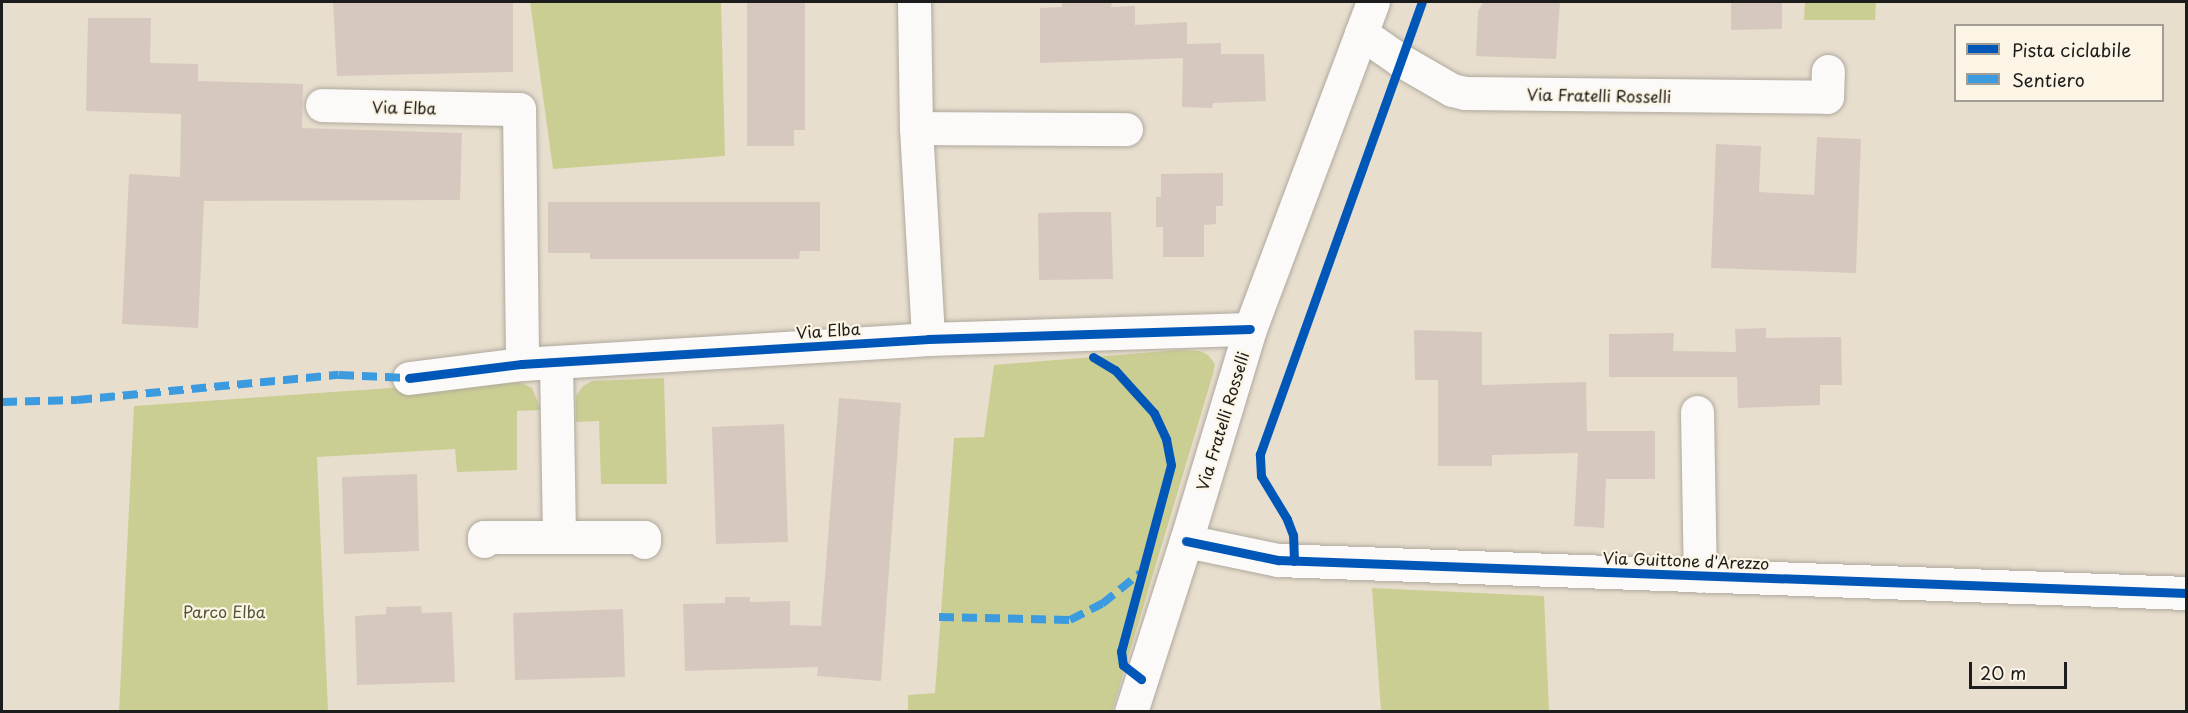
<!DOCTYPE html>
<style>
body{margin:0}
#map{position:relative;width:2188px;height:713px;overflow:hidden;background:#e8dece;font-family:"Playpen Sans",sans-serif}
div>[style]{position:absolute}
.green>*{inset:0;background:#cbce93}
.building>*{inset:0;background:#d6c8bf}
.roads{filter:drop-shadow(0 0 2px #afa99e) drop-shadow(0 0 2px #afa99e)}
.minor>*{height:33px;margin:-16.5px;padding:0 16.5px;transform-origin:16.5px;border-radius:16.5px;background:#fcfaf8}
.quiet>*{height:8px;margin-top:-4px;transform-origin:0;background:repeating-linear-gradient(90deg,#3c9bdf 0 15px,transparent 0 23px)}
.cycleway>*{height:9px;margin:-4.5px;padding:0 4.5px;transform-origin:4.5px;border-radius:4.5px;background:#0057b8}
span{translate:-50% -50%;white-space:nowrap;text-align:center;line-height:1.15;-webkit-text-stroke:4.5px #fcf5e5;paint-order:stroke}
.street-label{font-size:16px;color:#1c1c1c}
.park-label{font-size:16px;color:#515635}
.frame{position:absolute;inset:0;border:3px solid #1c1c1c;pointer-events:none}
.legend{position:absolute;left:1954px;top:24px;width:210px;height:78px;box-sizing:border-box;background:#fcf5e5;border:2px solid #a29e95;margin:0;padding:8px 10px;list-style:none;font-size:18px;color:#1c1c1c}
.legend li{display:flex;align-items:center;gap:12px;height:30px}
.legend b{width:30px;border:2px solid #a29e95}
.scale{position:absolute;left:1969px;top:662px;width:98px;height:27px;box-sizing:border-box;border:3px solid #1c1c1c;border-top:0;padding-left:8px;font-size:18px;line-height:21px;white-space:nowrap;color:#1c1c1c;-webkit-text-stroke:4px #fcf5e5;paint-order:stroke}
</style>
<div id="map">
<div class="green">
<div style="clip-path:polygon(530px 2px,721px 2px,725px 156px,553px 169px)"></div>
<div style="clip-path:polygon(1805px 2px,1876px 2px,1875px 20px,1804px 20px)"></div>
<div style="clip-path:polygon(1179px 350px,1200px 351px,1208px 355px,1215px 364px,1213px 374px,1112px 711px,908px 711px,908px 695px,935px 693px,954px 438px,984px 437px,994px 365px)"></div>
<div style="clip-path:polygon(664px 378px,667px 484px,601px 484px,599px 421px,576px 422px,576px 396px,583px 386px,592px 381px)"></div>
<div style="clip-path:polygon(505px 380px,515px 380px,532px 388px,541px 410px,517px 411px,517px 470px,457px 472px,455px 449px,317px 457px,328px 711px,119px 712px,134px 406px)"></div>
<div style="clip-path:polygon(1372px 588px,1544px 596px,1549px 711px,1381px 711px)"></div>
</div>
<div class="building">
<div style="clip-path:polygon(333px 2px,513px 2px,513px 72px,337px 76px)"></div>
<div style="clip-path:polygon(747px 2px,805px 2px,805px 130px,794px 130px,794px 146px,747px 146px)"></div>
<div style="clip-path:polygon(1062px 2px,1112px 2px,1111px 7px,1135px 6px,1135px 25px,1187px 22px,1187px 44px,1221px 43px,1221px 54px,1264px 54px,1266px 101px,1213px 103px,1212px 108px,1182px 107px,1183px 58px,1040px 63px,1040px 8px,1062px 7px)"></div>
<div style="clip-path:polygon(1483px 2px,1560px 2px,1556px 59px,1476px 56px,1478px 11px)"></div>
<div style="clip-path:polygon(1731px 2px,1782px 2px,1782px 29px,1731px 30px)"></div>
<div style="clip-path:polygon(88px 18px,151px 18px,150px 63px,198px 64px,198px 81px,303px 84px,302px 128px,462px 133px,460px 200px,204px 201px,198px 328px,122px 324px,129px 174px,180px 177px,181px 114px,86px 111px)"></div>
<div style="clip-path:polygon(1817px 137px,1861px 139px,1856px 273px,1711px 268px,1716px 144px,1761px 146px,1759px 192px,1814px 195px)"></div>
<div style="clip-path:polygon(1223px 173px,1223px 206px,1216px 206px,1216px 224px,1204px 225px,1204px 257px,1163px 257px,1163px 227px,1156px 227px,1156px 197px,1161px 197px,1161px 174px)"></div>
<div style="clip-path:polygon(548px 202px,820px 202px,820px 251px,800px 251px,799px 259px,590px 259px,590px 253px,548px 253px)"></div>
<div style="clip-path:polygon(1075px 212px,1111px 212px,1113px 279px,1039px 280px,1038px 213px)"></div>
<div style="clip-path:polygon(1766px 328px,1766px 338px,1841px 337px,1842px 385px,1820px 385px,1820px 405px,1738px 408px,1737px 377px,1609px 377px,1609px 334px,1674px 333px,1673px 351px,1736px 352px,1735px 329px)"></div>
<div style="clip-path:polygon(1414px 330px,1482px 332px,1482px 385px,1586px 382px,1587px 431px,1655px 431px,1655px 479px,1606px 479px,1604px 528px,1574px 526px,1578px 453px,1492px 455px,1492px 466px,1438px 466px,1438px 380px,1415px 380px)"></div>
<div style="clip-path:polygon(839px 398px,901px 403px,881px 681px,817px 676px,818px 667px,685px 671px,683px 604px,725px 603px,725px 597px,750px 597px,750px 602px,790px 601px,790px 625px,821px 626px)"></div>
<div style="clip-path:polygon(784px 424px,788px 542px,716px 544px,712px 427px)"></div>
<div style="clip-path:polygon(417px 474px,419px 551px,344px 554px,342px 477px)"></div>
<div style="clip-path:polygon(421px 606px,422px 613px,452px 612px,455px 682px,357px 685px,355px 616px,386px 614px,386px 607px)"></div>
<div style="clip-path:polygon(623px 609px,625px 677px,515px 680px,513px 613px)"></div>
</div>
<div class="roads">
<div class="minor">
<div style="left:914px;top:2px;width:126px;rotate:89.1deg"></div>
<div style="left:916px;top:128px;width:211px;rotate:86.7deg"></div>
<div style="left:1361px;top:33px;width:47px;rotate:34.7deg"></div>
<div style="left:1400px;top:60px;width:60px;rotate:30deg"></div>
<div style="left:1452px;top:90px;width:13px;rotate:13deg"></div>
<div style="left:1465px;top:93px;width:362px;rotate:0.6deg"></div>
<div style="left:1827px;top:97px;width:26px;rotate:-88deg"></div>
<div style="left:322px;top:105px;width:197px;rotate:1.2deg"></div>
<div style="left:519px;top:109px;width:255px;rotate:89.3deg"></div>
<div style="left:916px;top:128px;width:210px;rotate:0.3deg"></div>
<div style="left:556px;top:363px;width:174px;rotate:89deg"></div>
<div style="left:409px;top:378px;width:114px;rotate:-7.1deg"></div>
<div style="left:522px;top:364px;width:407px;rotate:-3.5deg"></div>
<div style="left:928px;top:339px;width:322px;rotate:-1.8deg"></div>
<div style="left:1697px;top:412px;width:164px;rotate:89deg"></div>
<div style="left:484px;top:541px;width:4px;rotate:-90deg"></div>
<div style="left:484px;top:537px;width:160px"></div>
<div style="left:644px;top:537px;width:5px;rotate:90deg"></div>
<div style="left:1186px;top:541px;width:94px;rotate:11.7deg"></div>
<div style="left:1278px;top:560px;width:909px;rotate:2.08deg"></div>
<div style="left:1131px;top:712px;width:180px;rotate:-72.2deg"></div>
<div style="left:1186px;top:541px;width:221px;rotate:-73.2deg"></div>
<div style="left:1250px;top:329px;width:349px;rotate:-69.4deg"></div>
</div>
</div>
<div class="quiet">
<div style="left:2px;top:402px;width:75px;rotate:-1.5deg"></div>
<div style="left:77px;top:400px;width:263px;rotate:-5.5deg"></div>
<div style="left:339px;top:375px;width:70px;rotate:2.5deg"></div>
<div style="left:939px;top:617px;width:131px;rotate:1.3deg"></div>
<div style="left:1070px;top:620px;width:36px;rotate:-27deg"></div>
<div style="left:1102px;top:604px;width:49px;rotate:-39.2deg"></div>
</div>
<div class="cycleway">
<div style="left:1093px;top:357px;width:26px;rotate:31deg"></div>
<div style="left:1115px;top:370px;width:58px;rotate:47.8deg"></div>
<div style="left:1154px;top:413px;width:29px;rotate:65deg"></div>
<div style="left:1166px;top:439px;width:26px;rotate:79deg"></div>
<div style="left:1171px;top:465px;width:193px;rotate:105deg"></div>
<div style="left:1121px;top:651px;width:14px;rotate:82deg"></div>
<div style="left:1123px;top:665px;width:23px;rotate:38deg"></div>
<div style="left:409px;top:378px;width:114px;rotate:-7.1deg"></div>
<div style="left:522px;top:364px;width:407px;rotate:-3.5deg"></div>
<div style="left:928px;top:339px;width:322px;rotate:-1.8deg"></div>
<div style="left:1186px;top:541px;width:94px;rotate:11.7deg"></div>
<div style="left:1278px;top:560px;width:909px;rotate:2.08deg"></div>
<div style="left:1294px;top:561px;width:26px;rotate:-92deg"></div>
<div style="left:1293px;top:535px;width:17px;rotate:-111deg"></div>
<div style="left:1287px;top:519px;width:50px;rotate:-121.2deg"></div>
<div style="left:1261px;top:476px;width:22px;rotate:-93deg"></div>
<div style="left:1260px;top:454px;width:480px;rotate:-70.3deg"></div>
</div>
<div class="street-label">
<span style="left:1599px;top:95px;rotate:1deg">Via Fratelli Rosselli</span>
<span style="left:404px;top:107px;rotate:1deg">Via Elba</span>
<span style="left:828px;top:330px;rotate:-4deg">Via Elba</span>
<span style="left:1222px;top:421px;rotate:-73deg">Via Fratelli Rosselli</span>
<span style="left:1686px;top:560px;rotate:2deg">Via Guittone d'Arezzo</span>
</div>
<div class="park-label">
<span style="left:224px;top:611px">Parco Elba</span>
</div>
<div class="frame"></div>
<ul class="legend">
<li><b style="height:8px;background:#0057b8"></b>Pista ciclabile</li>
<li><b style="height:8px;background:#3c9bdf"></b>Sentiero</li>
</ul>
<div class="scale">20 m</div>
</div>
